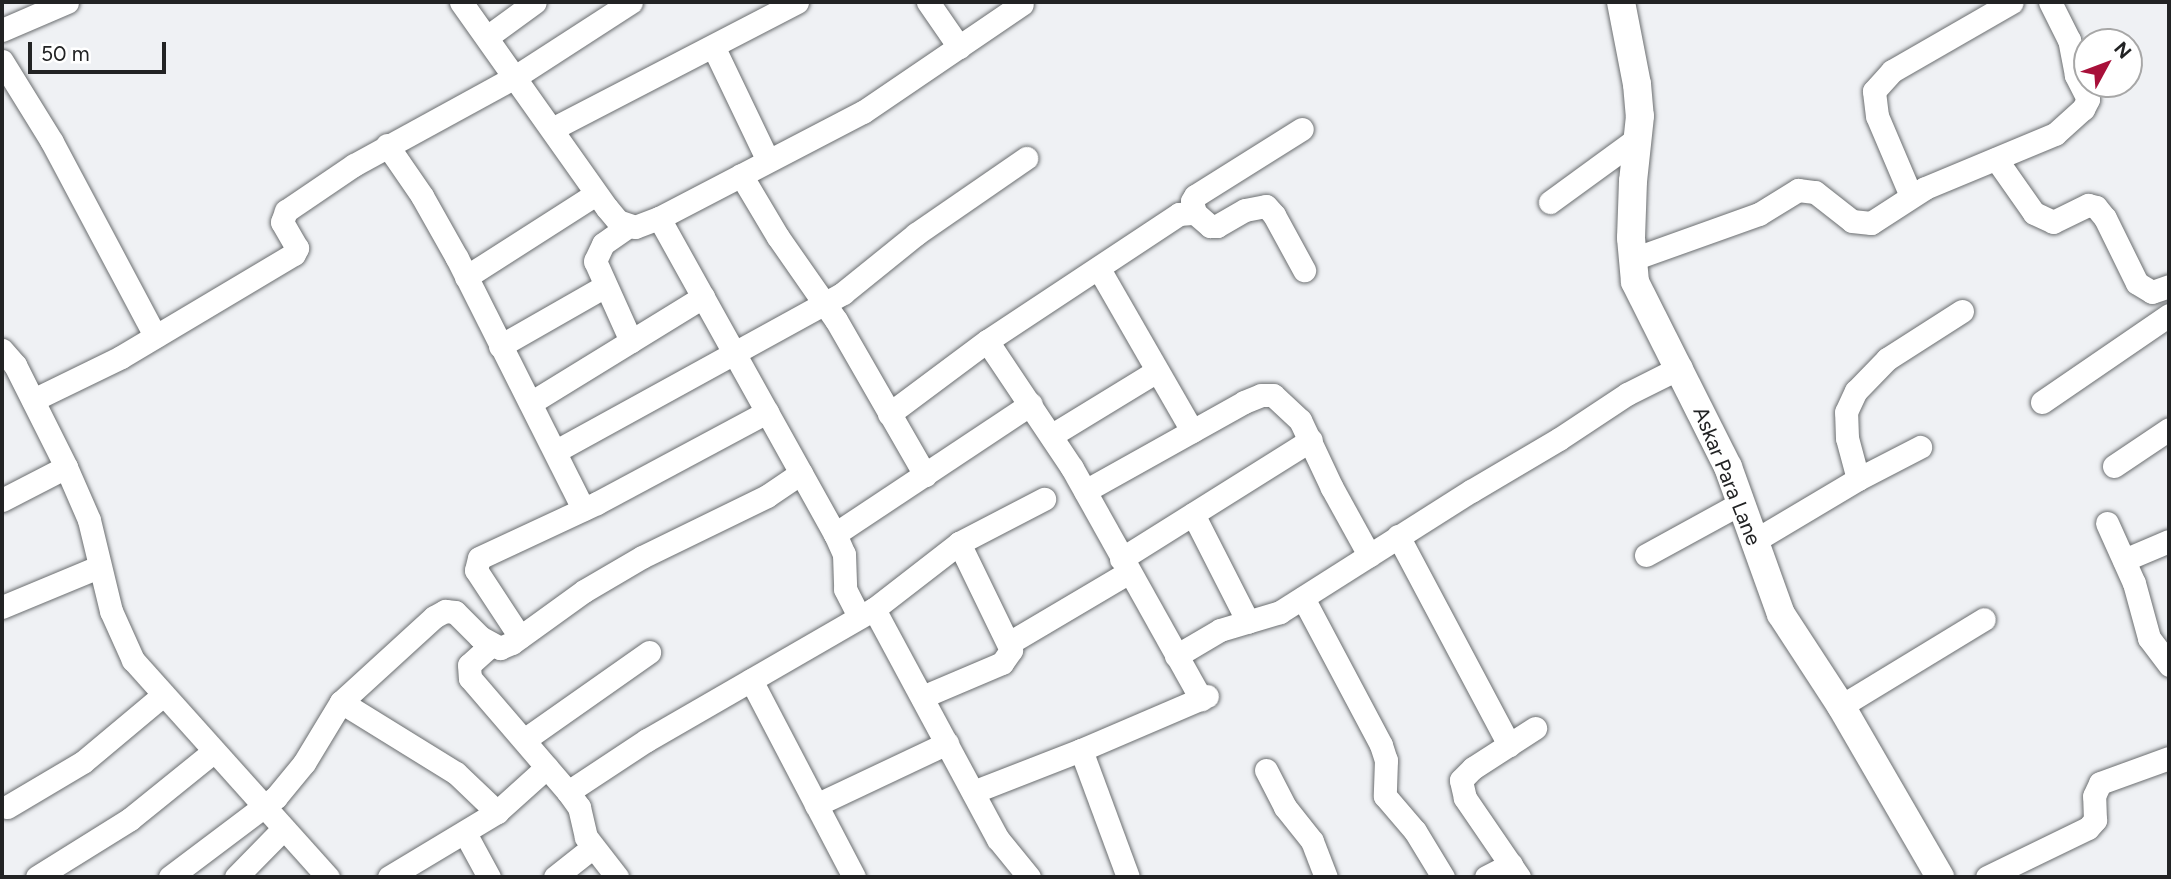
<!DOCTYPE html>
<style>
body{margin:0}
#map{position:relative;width:2171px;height:879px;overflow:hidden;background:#eff1f4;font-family:Figtree,sans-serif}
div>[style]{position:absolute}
.roads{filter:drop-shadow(0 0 2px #6b6e70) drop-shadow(0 0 2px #6b6e70)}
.minor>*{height:23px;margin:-11.5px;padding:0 11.5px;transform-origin:11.5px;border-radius:11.5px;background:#fff}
.tertiary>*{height:28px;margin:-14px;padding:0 14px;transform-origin:14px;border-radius:14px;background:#fff}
span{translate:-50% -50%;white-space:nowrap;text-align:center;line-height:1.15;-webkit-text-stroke:5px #fff;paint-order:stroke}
.street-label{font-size:21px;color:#222324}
.frame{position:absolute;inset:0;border:4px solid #222324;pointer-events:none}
.north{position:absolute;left:2073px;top:28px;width:70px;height:70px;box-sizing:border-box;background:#fff;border:2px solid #a7a7a7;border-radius:50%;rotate:49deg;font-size:19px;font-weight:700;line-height:28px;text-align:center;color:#222324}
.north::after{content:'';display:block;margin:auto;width:24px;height:32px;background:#a8103a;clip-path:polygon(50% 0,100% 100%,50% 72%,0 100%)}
.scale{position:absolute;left:28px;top:42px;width:138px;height:32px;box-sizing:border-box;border:4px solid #222324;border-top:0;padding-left:9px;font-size:21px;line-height:24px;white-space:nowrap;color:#222324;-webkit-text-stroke:5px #fff;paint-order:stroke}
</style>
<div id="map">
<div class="roads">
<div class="minor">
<div style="left:461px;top:2px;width:252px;rotate:54.7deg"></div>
<div style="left:607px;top:208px;width:17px;rotate:50deg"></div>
<div style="left:618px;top:221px;width:18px;rotate:19deg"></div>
<div style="left:635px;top:227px;width:26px;rotate:-21deg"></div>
<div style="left:659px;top:218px;width:230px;rotate:-27.5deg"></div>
<div style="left:863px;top:112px;width:192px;rotate:-34.2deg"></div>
<div style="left:928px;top:2px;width:55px;rotate:55.4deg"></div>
<div style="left:2px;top:30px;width:71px;rotate:-23.3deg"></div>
<div style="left:487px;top:37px;width:59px;rotate:-36.1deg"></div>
<div style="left:713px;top:46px;width:127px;rotate:64.4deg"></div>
<div style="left:2px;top:61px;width:95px;rotate:58.3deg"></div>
<div style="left:52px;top:142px;width:220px;rotate:62deg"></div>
<div style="left:552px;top:129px;width:276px;rotate:-27.4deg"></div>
<div style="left:387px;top:145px;width:62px;rotate:55.5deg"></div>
<div style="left:422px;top:196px;width:71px;rotate:60.6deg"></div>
<div style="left:457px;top:258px;width:281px;rotate:63.3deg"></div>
<div style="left:1996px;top:159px;width:66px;rotate:54.9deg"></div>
<div style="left:2034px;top:213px;width:21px;rotate:25deg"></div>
<div style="left:2053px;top:222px;width:39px;rotate:-26deg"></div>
<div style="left:2088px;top:205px;width:8px;rotate:14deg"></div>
<div style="left:2096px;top:207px;width:14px;rotate:51deg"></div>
<div style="left:2105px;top:218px;width:72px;rotate:63.8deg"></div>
<div style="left:2137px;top:283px;width:17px;rotate:31deg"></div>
<div style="left:2152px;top:292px;width:18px;rotate:-19deg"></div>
<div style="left:741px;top:175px;width:72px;rotate:59.2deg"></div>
<div style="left:778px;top:237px;width:101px;rotate:55.1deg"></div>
<div style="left:836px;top:320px;width:179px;rotate:60.1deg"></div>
<div style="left:1911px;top:196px;width:87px;rotate:-113deg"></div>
<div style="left:1877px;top:116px;width:25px;rotate:-97deg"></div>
<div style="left:1874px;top:91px;width:27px;rotate:-48deg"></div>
<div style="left:1892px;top:71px;width:138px;rotate:-29.9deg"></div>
<div style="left:1550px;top:202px;width:105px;rotate:-36.1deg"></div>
<div style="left:1195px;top:213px;width:12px;rotate:-104deg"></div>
<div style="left:1192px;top:201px;width:6px;rotate:-59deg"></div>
<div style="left:1195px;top:196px;width:126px;rotate:-32.1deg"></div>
<div style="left:659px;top:218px;width:362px;rotate:60.9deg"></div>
<div style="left:835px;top:534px;width:22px;rotate:66deg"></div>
<div style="left:844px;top:554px;width:35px;rotate:88deg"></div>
<div style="left:845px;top:589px;width:31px;rotate:63deg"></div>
<div style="left:627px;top:227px;width:29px;rotate:145deg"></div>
<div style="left:603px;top:244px;width:19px;rotate:115deg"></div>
<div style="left:595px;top:261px;width:88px;rotate:65.8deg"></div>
<div style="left:1633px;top:259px;width:134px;rotate:-19.7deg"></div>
<div style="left:1759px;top:214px;width:46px;rotate:-31.6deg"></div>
<div style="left:1798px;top:190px;width:17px;rotate:7deg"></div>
<div style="left:1815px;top:192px;width:47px;rotate:38.1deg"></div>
<div style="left:1852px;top:221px;width:19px;rotate:6deg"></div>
<div style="left:1871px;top:223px;width:64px;rotate:-32.9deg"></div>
<div style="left:1925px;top:188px;width:141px;rotate:-22.6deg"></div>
<div style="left:2055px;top:134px;width:38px;rotate:-42deg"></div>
<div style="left:2083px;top:109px;width:11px;rotate:-63deg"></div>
<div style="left:2088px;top:99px;width:27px;rotate:-117deg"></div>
<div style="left:2076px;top:75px;width:36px;rotate:-101deg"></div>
<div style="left:2069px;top:40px;width:42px;rotate:-116.6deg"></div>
<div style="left:1099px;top:269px;width:187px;rotate:60.1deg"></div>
<div style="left:466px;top:277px;width:154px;rotate:-32.6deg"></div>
<div style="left:987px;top:341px;width:153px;rotate:56.2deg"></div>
<div style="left:1072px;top:468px;width:265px;rotate:60.8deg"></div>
<div style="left:500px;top:346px;width:121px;rotate:-29.7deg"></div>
<div style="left:2px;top:350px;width:20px;rotate:49deg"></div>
<div style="left:15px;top:365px;width:114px;rotate:63.4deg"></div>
<div style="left:66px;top:467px;width:58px;rotate:66.5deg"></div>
<div style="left:89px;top:520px;width:94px;rotate:76.4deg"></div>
<div style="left:111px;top:611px;width:54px;rotate:65.8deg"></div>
<div style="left:133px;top:660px;width:292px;rotate:48.1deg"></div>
<div style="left:33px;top:400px;width:98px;rotate:-26deg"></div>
<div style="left:121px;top:357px;width:201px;rotate:-30.8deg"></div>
<div style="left:294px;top:254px;width:7px;rotate:-63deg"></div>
<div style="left:297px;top:248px;width:30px;rotate:-120deg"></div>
<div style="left:282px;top:222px;width:12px;rotate:-70deg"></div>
<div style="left:286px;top:211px;width:82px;rotate:-34.1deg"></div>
<div style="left:354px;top:165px;width:183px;rotate:-28.7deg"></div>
<div style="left:515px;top:77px;width:138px;rotate:-32.9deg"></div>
<div style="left:532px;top:402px;width:201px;rotate:-31.6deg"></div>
<div style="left:2042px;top:402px;width:154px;rotate:-34.4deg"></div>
<div style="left:889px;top:414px;width:122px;rotate:-36.7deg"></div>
<div style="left:987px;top:341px;width:230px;rotate:-33.5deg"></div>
<div style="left:1179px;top:214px;width:16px;rotate:-4deg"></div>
<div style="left:1195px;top:213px;width:20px;rotate:41deg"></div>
<div style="left:1210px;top:226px;width:7px"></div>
<div style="left:1217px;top:226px;width:32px;rotate:-30deg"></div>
<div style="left:1245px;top:210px;width:21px;rotate:-11deg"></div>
<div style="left:1266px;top:206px;width:12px;rotate:48deg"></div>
<div style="left:1274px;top:215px;width:63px;rotate:61.4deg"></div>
<div style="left:1052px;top:435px;width:123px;rotate:-31.4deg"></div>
<div style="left:556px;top:451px;width:328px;rotate:-28.8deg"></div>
<div style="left:843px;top:293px;width:94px;rotate:-38.9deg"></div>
<div style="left:916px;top:234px;width:134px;rotate:-34.6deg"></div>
<div style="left:2114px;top:466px;width:66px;rotate:-33.9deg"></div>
<div style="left:1858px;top:479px;width:42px;rotate:-105deg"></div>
<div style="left:1847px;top:438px;width:26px;rotate:-92deg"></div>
<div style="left:1846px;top:412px;width:23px;rotate:-65deg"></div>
<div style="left:1856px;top:391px;width:45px;rotate:-45.9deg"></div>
<div style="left:1887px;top:359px;width:89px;rotate:-32.6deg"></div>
<div style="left:1085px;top:491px;width:182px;rotate:-29.2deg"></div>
<div style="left:1244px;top:402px;width:18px;rotate:-22deg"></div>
<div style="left:1261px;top:395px;width:12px"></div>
<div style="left:1273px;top:395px;width:37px;rotate:43deg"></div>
<div style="left:1300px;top:420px;width:75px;rotate:64.8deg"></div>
<div style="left:1332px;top:488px;width:77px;rotate:61.1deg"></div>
<div style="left:2px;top:500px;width:72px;rotate:-27.3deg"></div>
<div style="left:1193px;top:514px;width:121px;rotate:63deg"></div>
<div style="left:2107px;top:523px;width:66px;rotate:65.8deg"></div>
<div style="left:2134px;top:583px;width:57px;rotate:74.7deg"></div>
<div style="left:2149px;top:638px;width:34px;rotate:53deg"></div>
<div style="left:835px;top:534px;width:235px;rotate:-33.6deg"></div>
<div style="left:1398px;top:536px;width:237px;rotate:62deg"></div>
<div style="left:1754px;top:541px;width:121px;rotate:-30.8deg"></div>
<div style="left:1858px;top:479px;width:70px;rotate:-27.3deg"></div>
<div style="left:1646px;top:555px;width:108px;rotate:-28.7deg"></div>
<div style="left:1121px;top:559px;width:224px;rotate:-32.1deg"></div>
<div style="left:2124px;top:560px;width:49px;rotate:-22.9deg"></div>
<div style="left:1303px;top:598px;width:166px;rotate:62deg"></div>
<div style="left:1381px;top:745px;width:16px;rotate:72deg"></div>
<div style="left:1386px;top:760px;width:36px;rotate:92deg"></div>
<div style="left:1385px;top:796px;width:46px;rotate:49.4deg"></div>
<div style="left:1415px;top:831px;width:54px;rotate:58.7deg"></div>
<div style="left:2px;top:607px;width:104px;rotate:-22.6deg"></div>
<div style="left:874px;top:609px;width:261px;rotate:61.7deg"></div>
<div style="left:998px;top:839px;width:49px;rotate:50.8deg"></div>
<div style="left:520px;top:637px;width:80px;rotate:-123.3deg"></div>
<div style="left:476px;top:570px;width:12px;rotate:-76deg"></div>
<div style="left:479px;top:558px;width:130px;rotate:-25deg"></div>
<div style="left:597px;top:503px;width:193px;rotate:-28.2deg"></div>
<div style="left:1009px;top:643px;width:139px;rotate:-30.6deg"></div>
<div style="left:490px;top:646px;width:28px;rotate:138deg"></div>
<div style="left:469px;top:665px;width:13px;rotate:86deg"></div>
<div style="left:470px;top:678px;width:150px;rotate:49.3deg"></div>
<div style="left:568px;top:792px;width:19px;rotate:54deg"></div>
<div style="left:579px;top:807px;width:31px;rotate:77deg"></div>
<div style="left:586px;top:837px;width:51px;rotate:52.2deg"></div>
<div style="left:1176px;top:656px;width:51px;rotate:-30.6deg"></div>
<div style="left:1220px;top:630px;width:63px;rotate:-16.7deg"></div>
<div style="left:1280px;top:612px;width:226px;rotate:-32.4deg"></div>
<div style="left:1471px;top:491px;width:102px;rotate:-30.6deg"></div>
<div style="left:1559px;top:439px;width:82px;rotate:-33.5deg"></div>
<div style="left:1627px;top:394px;width:60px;rotate:-26.6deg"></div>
<div style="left:751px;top:680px;width:222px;rotate:62.4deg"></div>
<div style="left:922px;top:697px;width:87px;rotate:-23deg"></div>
<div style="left:1002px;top:663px;width:16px;rotate:-55deg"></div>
<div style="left:1011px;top:650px;width:119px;rotate:-115.9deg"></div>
<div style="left:341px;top:702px;width:135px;rotate:31.7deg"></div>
<div style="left:456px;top:773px;width:57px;rotate:43.6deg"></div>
<div style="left:1841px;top:706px;width:167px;rotate:-31.3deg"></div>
<div style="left:524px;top:740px;width:153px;rotate:-35.1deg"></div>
<div style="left:1081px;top:750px;width:135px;rotate:69.7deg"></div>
<div style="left:1266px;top:770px;width:42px;rotate:62.8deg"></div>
<div style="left:1285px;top:807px;width:43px;rotate:51.5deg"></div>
<div style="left:1312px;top:841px;width:39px;rotate:69deg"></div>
<div style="left:568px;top:792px;width:95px;rotate:-33.4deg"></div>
<div style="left:647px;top:740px;width:262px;rotate:-30deg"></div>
<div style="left:874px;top:609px;width:108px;rotate:-37.8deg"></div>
<div style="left:959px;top:543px;width:96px;rotate:-27.4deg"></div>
<div style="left:973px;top:792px;width:116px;rotate:-21.3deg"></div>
<div style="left:1081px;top:750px;width:137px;rotate:-23.2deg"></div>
<div style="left:816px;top:805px;width:145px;rotate:-25.3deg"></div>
<div style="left:7px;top:807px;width:88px;rotate:-30.6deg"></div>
<div style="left:83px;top:762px;width:104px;rotate:-39.9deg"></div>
<div style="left:465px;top:833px;width:50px;rotate:61.4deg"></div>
<div style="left:37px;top:877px;width:110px;rotate:-31.9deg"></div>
<div style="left:130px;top:819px;width:107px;rotate:-38.9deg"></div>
<div style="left:170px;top:877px;width:133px;rotate:-37deg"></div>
<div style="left:276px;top:797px;width:44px;rotate:-50.5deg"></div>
<div style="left:304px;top:763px;width:71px;rotate:-58.8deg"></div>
<div style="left:341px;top:702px;width:126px;rotate:-42.4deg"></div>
<div style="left:434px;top:617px;width:13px;rotate:-29deg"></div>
<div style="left:445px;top:611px;width:10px;rotate:6deg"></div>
<div style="left:455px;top:612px;width:35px;rotate:45deg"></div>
<div style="left:480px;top:637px;width:23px;rotate:29deg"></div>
<div style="left:500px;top:648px;width:13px;rotate:-23deg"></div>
<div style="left:512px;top:643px;width:89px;rotate:-35.8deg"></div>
<div style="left:584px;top:591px;width:67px;rotate:-30.4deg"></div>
<div style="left:642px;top:557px;width:139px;rotate:-26deg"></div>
<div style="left:767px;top:496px;width:41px;rotate:-34.1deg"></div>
<div style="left:236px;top:877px;width:66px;rotate:-45.6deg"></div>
<div style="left:389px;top:877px;width:126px;rotate:-31deg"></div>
<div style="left:497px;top:812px;width:67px;rotate:-42deg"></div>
<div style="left:555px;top:877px;width:48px;rotate:-38.3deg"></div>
<div style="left:1486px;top:877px;width:28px;rotate:-27deg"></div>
<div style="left:1519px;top:877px;width:96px;rotate:-124.4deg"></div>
<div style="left:1465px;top:798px;width:18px;rotate:-103deg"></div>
<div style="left:1461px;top:780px;width:17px;rotate:-45deg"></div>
<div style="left:1473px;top:768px;width:74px;rotate:-32.8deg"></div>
<div style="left:1987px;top:877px;width:112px;rotate:-25.9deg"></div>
<div style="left:2088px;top:828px;width:11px;rotate:-49deg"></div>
<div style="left:2095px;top:820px;width:24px;rotate:-92deg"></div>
<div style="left:2094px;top:796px;width:14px;rotate:-65deg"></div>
<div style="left:2100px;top:783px;width:73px;rotate:-19.9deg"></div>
</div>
<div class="tertiary">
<div style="left:1621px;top:2px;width:84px;rotate:79deg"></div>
<div style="left:1637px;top:84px;width:32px;rotate:85deg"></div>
<div style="left:1640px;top:116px;width:65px;rotate:96.1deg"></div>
<div style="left:1633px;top:181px;width:57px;rotate:92deg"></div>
<div style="left:1631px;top:238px;width:44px;rotate:84.8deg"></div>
<div style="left:1635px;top:282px;width:207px;rotate:63.3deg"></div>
<div style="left:1728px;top:467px;width:156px;rotate:70.2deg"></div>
<div style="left:1781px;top:614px;width:110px;rotate:56.9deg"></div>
<div style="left:1841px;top:706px;width:198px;rotate:59.9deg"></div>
</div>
</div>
<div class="street-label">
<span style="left:1727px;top:476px;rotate:68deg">Askar Para Lane</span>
</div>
<div class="frame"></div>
<div class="north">N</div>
<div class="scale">50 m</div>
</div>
